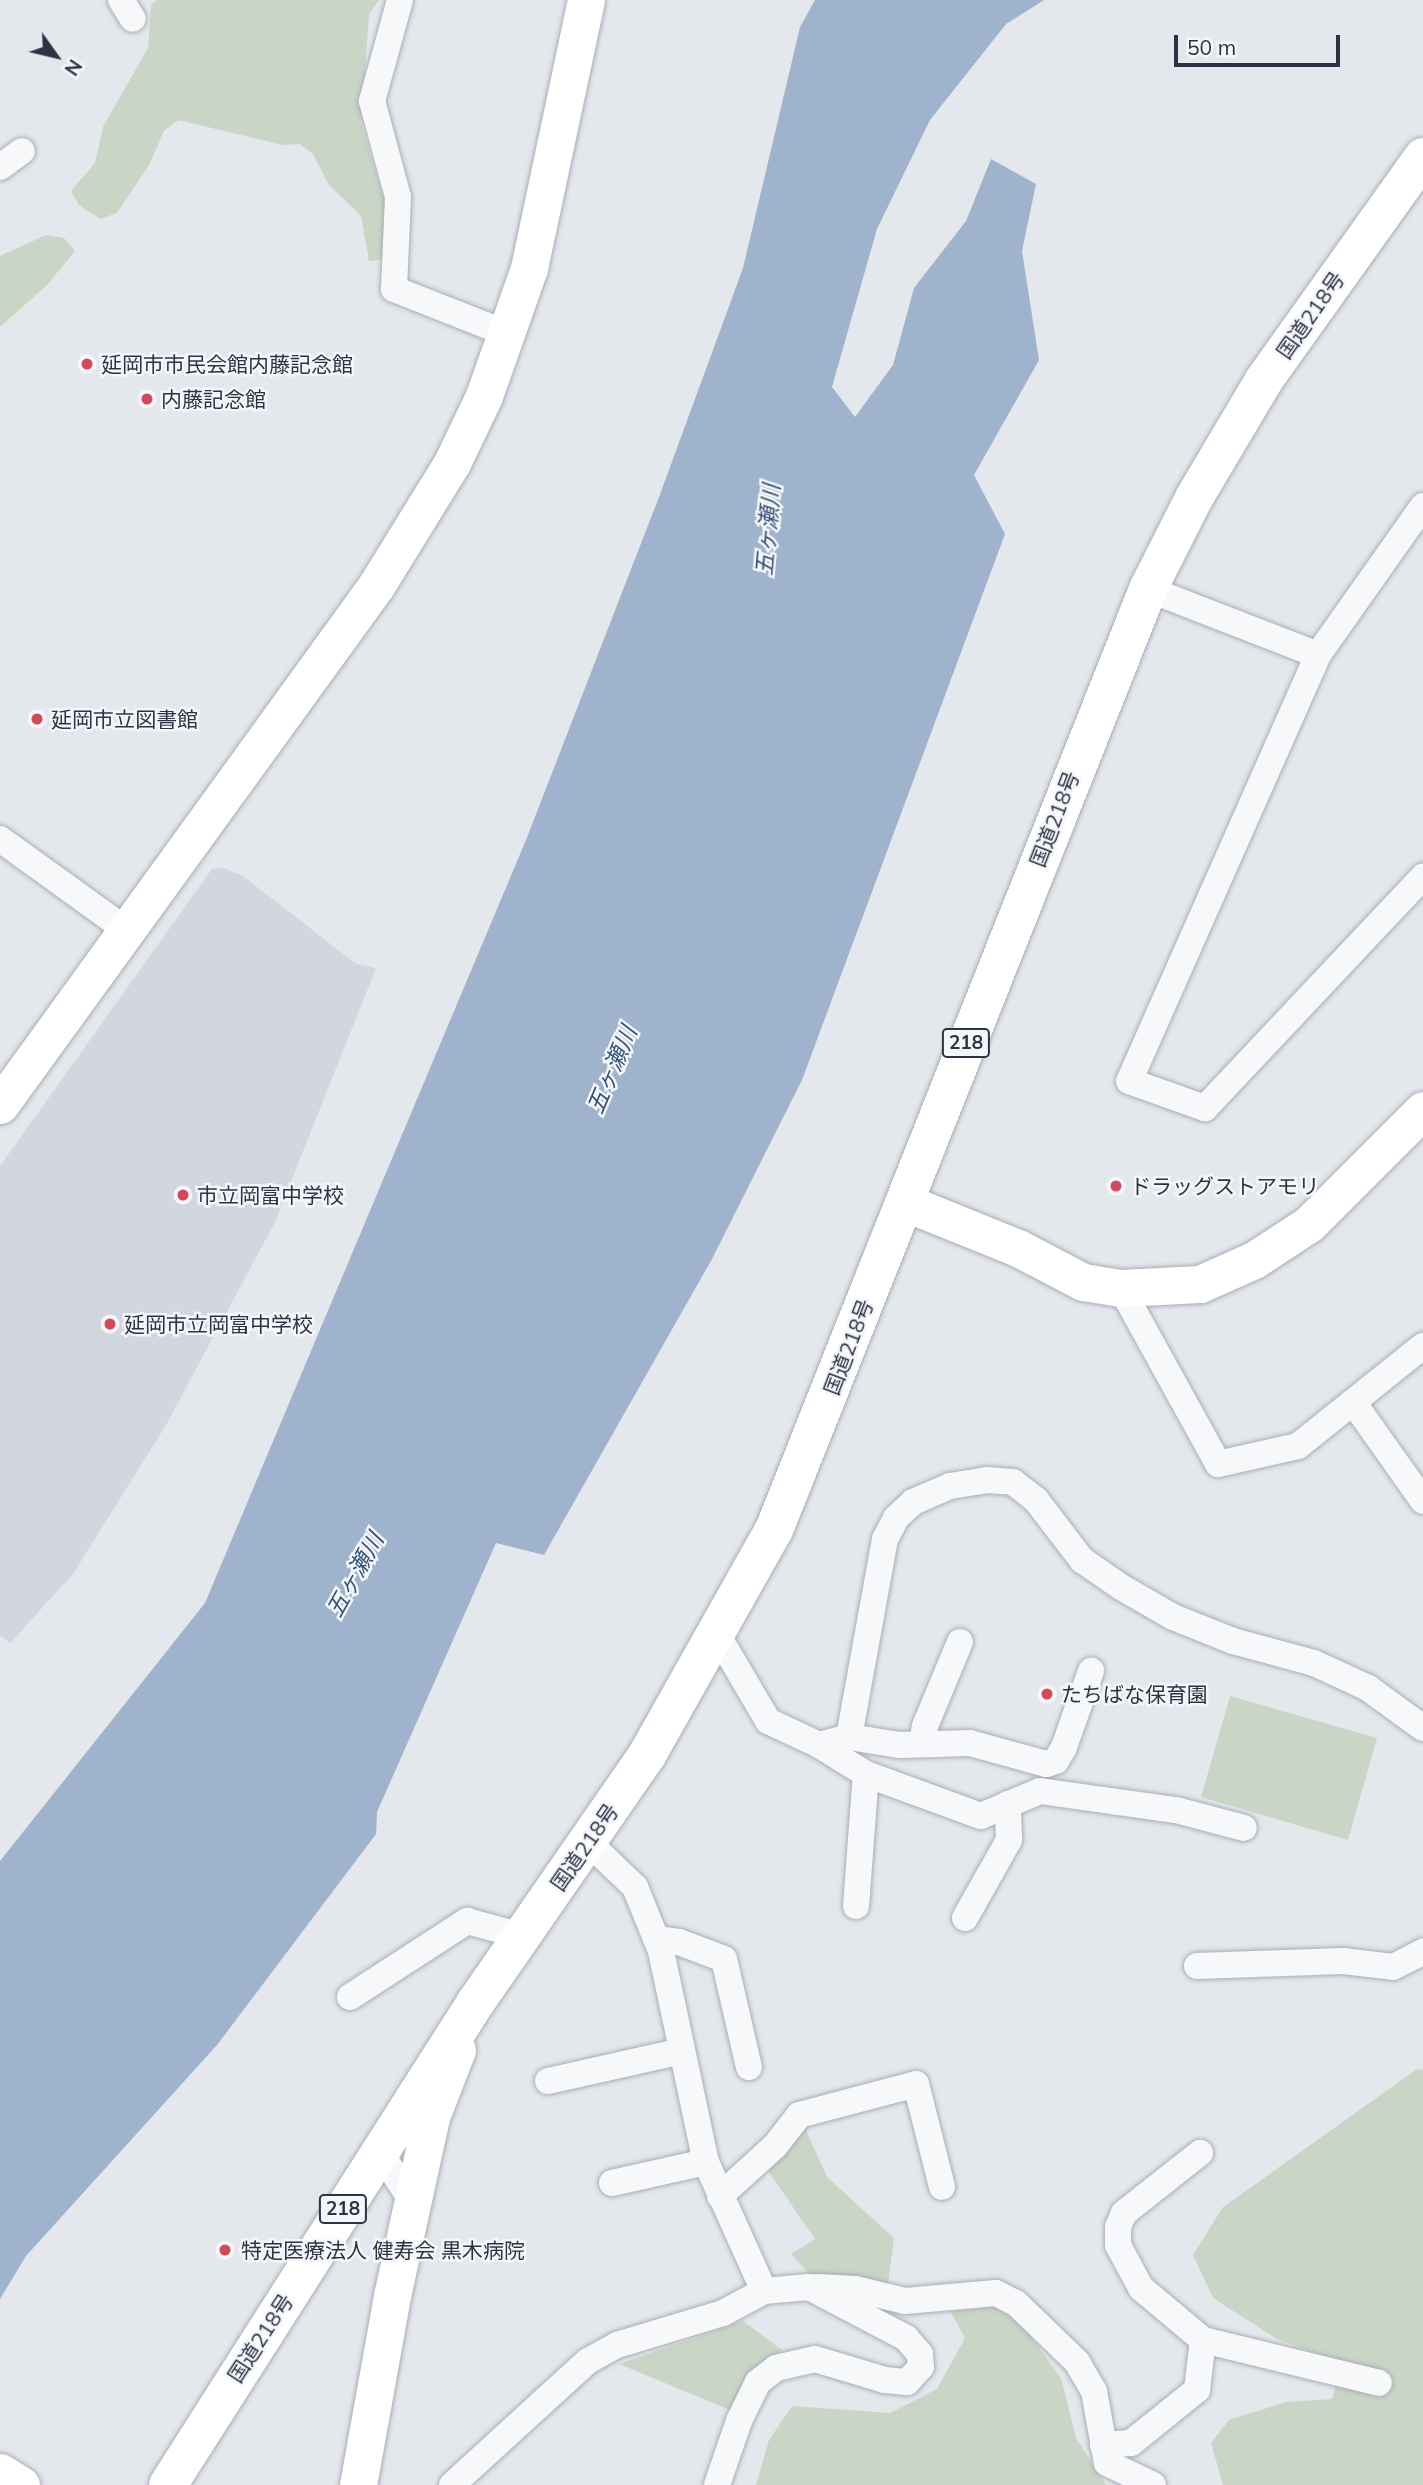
<!DOCTYPE html>
<meta charset="utf-8">
<style>
body{margin:0}
#map{position:relative;width:1423px;height:2485px;overflow:hidden;background:#e4e7ec;font-family:Mulish,"Noto Sans JP",sans-serif}
div>[style]{position:absolute}
.built>*{inset:0;background:#d2d6de}
.green>*{inset:0;background:#c9d6c5}
.water>*{inset:0;background:#9fb4cc}
.roads{filter:drop-shadow(0 0 2px #a9aeb7) drop-shadow(0 0 2px #a9aeb7)}
.street>*{height:26px;margin:-13px;padding:0 13px;transform-origin:13px;border-radius:13px;background:#f7f8fa}
.secondary>*{height:37px;margin:-18.5px;padding:0 18.5px;transform-origin:18.5px;border-radius:18.5px;background:#fff}
.highway>*{height:38px;margin:-19px;padding:0 19px;transform-origin:19px;border-radius:19px;background:#fff}
.dots>*{width:19px;height:19px;translate:-50% -50%;box-sizing:border-box;border:4px solid #f4f6f9;border-radius:50%}
span{translate:-50% -50%;white-space:nowrap;text-align:center;line-height:1.15;-webkit-text-stroke:5px #f4f6f9;paint-order:stroke}
.shield-label span{padding:2px 5px;background:#f4f6f9;border:2px solid;border-radius:5px;-webkit-text-stroke-width:0}
.shield-label{font-size:19px;color:#2b3445;font-weight:700}
.street-label{font-size:21px;color:#2b3445}
.poi-label{font-size:21px;color:#2b3445}
.left{translate:0 -50%;text-align:left}
.water-label{font-size:23px;color:#34527a;font-style:italic}
.north{position:absolute;left:21px;top:21px;width:70px;height:70px;-webkit-text-stroke:5px #f4f6f9;paint-order:stroke;rotate:124deg;font-size:19px;font-weight:700;line-height:28px;text-align:center;color:#2b3445}
.north::after{content:'';display:block;margin:auto;width:24px;height:32px;background:#2b3445;clip-path:polygon(50% 0,100% 100%,50% 72%,0 100%)}
.scale{position:absolute;left:1174px;top:35px;width:166px;height:32px;box-sizing:border-box;border:4px solid #2b3445;border-top:0;padding-left:9px;font-size:21px;line-height:24px;white-space:nowrap;color:#2b3445;-webkit-text-stroke:5px #f4f6f9;paint-order:stroke}
</style>
<div id="map">
<div class="built">
<div style="clip-path:polygon(223px 868px,243px 876px,356px 964px,376px 968px,274px 1224px,166px 1425px,73px 1574px,10px 1643px,0 1636px,0 1166px,212px 869px)"></div>
</div>
<div class="green">
<div style="clip-path:polygon(157px 0,379px 0,369px 14px,361px 123px,385px 203px,385px 259px,369px 261px,361px 216px,329px 185px,313px 154px,300px 144px,283px 145px,178px 120px,164px 131px,149px 165px,117px 213px,100px 219px,79px 205px,71px 191px,95px 163px,103px 127px,148px 48px,151px 5px)"></div>
<div style="clip-path:polygon(46px 235px,64px 238px,75px 251px,47px 285px,0 327px,0 256px)"></div>
<div style="clip-path:polygon(1230px 1696px,1377px 1738px,1348px 1840px,1201px 1797px)"></div>
<div style="clip-path:polygon(1417px 2069px,1423px 2070px,1423px 2485px,1223px 2485px,1211px 2443px,1229px 2420px,1286px 2402px,1332px 2399px,1342px 2363px,1277px 2339px,1213px 2298px,1193px 2255px,1223px 2207px)"></div>
<div style="clip-path:polygon(805px 2128px,827px 2177px,894px 2238px,888px 2285px,811px 2276px,791px 2254px,815px 2239px,764px 2165px)"></div>
<div style="clip-path:polygon(995px 2306px,1026px 2330px,1061px 2378px,1076px 2438px,1106px 2485px,756px 2485px,769px 2440px,792px 2406px,890px 2413px,937px 2389px,965px 2338px,951px 2312px)"></div>
<div style="clip-path:polygon(743px 2321px,782px 2350px,751px 2372px,730px 2410px,619px 2364px)"></div>
</div>
<div class="water">
<div style="clip-path:polygon(815px 0,1044px 0,1006px 24px,930px 120px,877px 229px,832px 387px,855px 417px,893px 365px,914px 288px,966px 221px,991px 159px,1036px 184px,1022px 251px,1039px 360px,974px 475px,1005px 534px,802px 1080px,712px 1259px,544px 1555px,496px 1543px,377px 1812px,376px 1834px,217px 2045px,26px 2256px,0 2299px,0 1861px,205px 1603px,526px 840px,659px 497px,743px 268px,800px 27px)"></div>
</div>
<div class="roads">
<div class="street">
<div style="left:121px;top:0;width:22px;rotate:58deg"></div>
<div style="left:400px;top:0;width:105px;rotate:105.5deg"></div>
<div style="left:372px;top:101px;width:99px;rotate:74.8deg"></div>
<div style="left:398px;top:197px;width:92px;rotate:92.5deg"></div>
<div style="left:394px;top:289px;width:123px;rotate:21.5deg"></div>
<div style="left:0;top:167px;width:27px;rotate:-36deg"></div>
<div style="left:1423px;top:506px;width:182px;rotate:125.2deg"></div>
<div style="left:1318px;top:655px;width:466px;rotate:113.9deg"></div>
<div style="left:1129px;top:1081px;width:81px;rotate:19.6deg"></div>
<div style="left:1205px;top:1108px;width:318px;rotate:-46.7deg"></div>
<div style="left:1148px;top:589px;width:182px;rotate:21.2deg"></div>
<div style="left:0;top:839px;width:155px;rotate:35.8deg"></div>
<div style="left:1121px;top:1288px;width:201px;rotate:61.1deg"></div>
<div style="left:1218px;top:1464px;width:82px;rotate:-12.7deg"></div>
<div style="left:1298px;top:1446px;width:70px;rotate:-38.7deg"></div>
<div style="left:1353px;top:1402px;width:121px;rotate:54.7deg"></div>
<div style="left:1353px;top:1402px;width:90px;rotate:-38.7deg"></div>
<div style="left:717px;top:1634px;width:101px;rotate:59.6deg"></div>
<div style="left:768px;top:1721px;width:56px;rotate:25.2deg"></div>
<div style="left:819px;top:1745px;width:31px;rotate:-15deg"></div>
<div style="left:849px;top:1737px;width:201px;rotate:-79.7deg"></div>
<div style="left:885px;top:1539px;width:24px;rotate:-62deg"></div>
<div style="left:896px;top:1518px;width:23px;rotate:-43deg"></div>
<div style="left:913px;top:1502px;width:40px;rotate:-23.4deg"></div>
<div style="left:950px;top:1486px;width:36px;rotate:-9deg"></div>
<div style="left:986px;top:1480px;width:27px;rotate:4deg"></div>
<div style="left:1013px;top:1482px;width:29px;rotate:38deg"></div>
<div style="left:1036px;top:1500px;width:76px;rotate:52.5deg"></div>
<div style="left:1082px;top:1560px;width:47px;rotate:34.7deg"></div>
<div style="left:1121px;top:1587px;width:60px;rotate:30deg"></div>
<div style="left:1173px;top:1617px;width:65px;rotate:21.8deg"></div>
<div style="left:1233px;top:1641px;width:84px;rotate:15.2deg"></div>
<div style="left:1314px;top:1663px;width:60px;rotate:24.8deg"></div>
<div style="left:1368px;top:1688px;width:68px;rotate:36deg"></div>
<div style="left:849px;top:1737px;width:52px;rotate:8.9deg"></div>
<div style="left:900px;top:1745px;width:70px;rotate:-1.6deg"></div>
<div style="left:970px;top:1743px;width:79px;rotate:15.4deg"></div>
<div style="left:1046px;top:1764px;width:10px;rotate:-17deg"></div>
<div style="left:1056px;top:1761px;width:16px;rotate:-60deg"></div>
<div style="left:1064px;top:1747px;width:81px;rotate:-70.4deg"></div>
<div style="left:922px;top:1743px;width:17px;rotate:-80deg"></div>
<div style="left:925px;top:1726px;width:91px;rotate:-67.4deg"></div>
<div style="left:819px;top:1745px;width:55px;rotate:31.7deg"></div>
<div style="left:866px;top:1774px;width:122px;rotate:20.1deg"></div>
<div style="left:981px;top:1816px;width:64px;rotate:-23deg"></div>
<div style="left:1040px;top:1791px;width:137px;rotate:8deg"></div>
<div style="left:1176px;top:1810px;width:70px;rotate:14.8deg"></div>
<div style="left:588px;top:1842px;width:65px;rotate:43.8deg"></div>
<div style="left:635px;top:1887px;width:69px;rotate:67.9deg"></div>
<div style="left:661px;top:1951px;width:216px;rotate:78deg"></div>
<div style="left:706px;top:2162px;width:141px;rotate:65.8deg"></div>
<div style="left:856px;top:1906px;width:132px;rotate:-85.7deg"></div>
<div style="left:965px;top:1918px;width:90px;rotate:-60.6deg"></div>
<div style="left:1009px;top:1840px;width:36px;rotate:-92deg"></div>
<div style="left:656px;top:1939px;width:23px;rotate:7deg"></div>
<div style="left:679px;top:1942px;width:48px;rotate:20.7deg"></div>
<div style="left:724px;top:1959px;width:111px;rotate:77deg"></div>
<div style="left:1197px;top:1966px;width:146px;rotate:-2deg"></div>
<div style="left:1343px;top:1961px;width:50px;rotate:6.8deg"></div>
<div style="left:1393px;top:1967px;width:34px;rotate:-27deg"></div>
<div style="left:350px;top:1997px;width:140px;rotate:-33deg"></div>
<div style="left:467px;top:1921px;width:57px;rotate:15.3deg"></div>
<div style="left:548px;top:2081px;width:137px;rotate:-12.6deg"></div>
<div style="left:380px;top:2152px;width:59px;rotate:56.9deg"></div>
<div style="left:612px;top:2183px;width:96px;rotate:-12.6deg"></div>
<div style="left:720px;top:2196px;width:74px;rotate:-42.3deg"></div>
<div style="left:775px;top:2146px;width:39px;rotate:-52deg"></div>
<div style="left:799px;top:2115px;width:121px;rotate:-14.8deg"></div>
<div style="left:916px;top:2084px;width:106px;rotate:75.8deg"></div>
<div style="left:817px;top:2287px;width:38px;rotate:3deg"></div>
<div style="left:855px;top:2289px;width:51px;rotate:13.5deg"></div>
<div style="left:905px;top:2301px;width:91px;rotate:-5deg"></div>
<div style="left:996px;top:2293px;width:22px;rotate:27deg"></div>
<div style="left:1016px;top:2303px;width:85px;rotate:44deg"></div>
<div style="left:1077px;top:2362px;width:34px;rotate:60deg"></div>
<div style="left:1094px;top:2391px;width:73px;rotate:79.8deg"></div>
<div style="left:1107px;top:2463px;width:51px;rotate:25.6deg"></div>
<div style="left:1203px;top:2340px;width:181px;rotate:13.7deg"></div>
<div style="left:1103px;top:2445px;width:28px;rotate:-4deg"></div>
<div style="left:1131px;top:2443px;width:85px;rotate:-38.8deg"></div>
<div style="left:1197px;top:2390px;width:50px;rotate:-83.2deg"></div>
<div style="left:1203px;top:2340px;width:81px;rotate:-140deg"></div>
<div style="left:1141px;top:2288px;width:49px;rotate:-118.1deg"></div>
<div style="left:1118px;top:2245px;width:18px;rotate:-90deg"></div>
<div style="left:1118px;top:2227px;width:15px;rotate:-67deg"></div>
<div style="left:1124px;top:2213px;width:97px;rotate:-38.3deg"></div>
<div style="left:452px;top:2485px;width:184px;rotate:-42.4deg"></div>
<div style="left:588px;top:2361px;width:33px;rotate:-29deg"></div>
<div style="left:617px;top:2345px;width:111px;rotate:-16.8deg"></div>
<div style="left:723px;top:2313px;width:47px;rotate:-28.2deg"></div>
<div style="left:764px;top:2291px;width:45px;rotate:-5.1deg"></div>
<div style="left:809px;top:2287px;width:110px;rotate:27.7deg"></div>
<div style="left:906px;top:2338px;width:21px;rotate:49deg"></div>
<div style="left:920px;top:2354px;width:13px;rotate:86deg"></div>
<div style="left:921px;top:2367px;width:21px;rotate:133deg"></div>
<div style="left:907px;top:2382px;width:22px;rotate:-175deg"></div>
<div style="left:885px;top:2380px;width:73px;rotate:-163.3deg"></div>
<div style="left:815px;top:2359px;width:40px;rotate:167deg"></div>
<div style="left:776px;top:2368px;width:23px;rotate:142deg"></div>
<div style="left:758px;top:2382px;width:43px;rotate:116deg"></div>
<div style="left:739px;top:2421px;width:68px;rotate:109deg"></div>
</div>
<div class="secondary">
<div style="left:0;top:1105px;width:641px;rotate:-54.08deg"></div>
<div style="left:376px;top:586px;width:145px;rotate:-58.3deg"></div>
<div style="left:452px;top:463px;width:74px;rotate:-64.5deg"></div>
<div style="left:484px;top:396px;width:136px;rotate:-70.6deg"></div>
<div style="left:529px;top:268px;width:274px;rotate:-78deg"></div>
<div style="left:904px;top:1202px;width:123px;rotate:22deg"></div>
<div style="left:1018px;top:1248px;width:73px;rotate:27.6deg"></div>
<div style="left:1083px;top:1282px;width:38px;rotate:9deg"></div>
<div style="left:1121px;top:1288px;width:79px;rotate:-2.9deg"></div>
<div style="left:1200px;top:1284px;width:59px;rotate:-24deg"></div>
<div style="left:1254px;top:1260px;width:66px;rotate:-33.2deg"></div>
<div style="left:1309px;top:1224px;width:161px;rotate:-45deg"></div>
<div style="left:0;top:2472px;width:25px;rotate:32deg"></div>
<div style="left:358px;top:2485px;width:192px;rotate:-79.8deg"></div>
<div style="left:392px;top:2296px;width:183px;rotate:-77.7deg"></div>
<div style="left:431px;top:2117px;width:72px;rotate:-68.8deg"></div>
</div>
<div class="highway">
<div style="left:168px;top:2485px;width:573px;rotate:-57.48deg"></div>
<div style="left:476px;top:2002px;width:300px;rotate:-55.3deg"></div>
<div style="left:647px;top:1755px;width:258px;rotate:-60.6deg"></div>
<div style="left:774px;top:1530px;width:1013px;rotate:-68.32deg"></div>
<div style="left:1148px;top:589px;width:102px;rotate:-63.2deg"></div>
<div style="left:1194px;top:498px;width:137px;rotate:-59.3deg"></div>
<div style="left:1264px;top:380px;width:274px;rotate:-54.5deg"></div>
</div>
</div>
<div class="dots">
<div style="left:87px;top:364px;background:#d1495b"></div>
<div style="left:147px;top:399px;background:#d1495b"></div>
<div style="left:37px;top:719px;background:#d1495b"></div>
<div style="left:1116px;top:1186px;background:#d1495b"></div>
<div style="left:183px;top:1195px;background:#d1495b"></div>
<div style="left:110px;top:1324px;background:#d1495b"></div>
<div style="left:1047px;top:1694px;background:#d1495b"></div>
<div style="left:225px;top:2250px;background:#d1495b"></div>
</div>
<div class="shield-label">
<span style="left:966px;top:1043px">218</span>
<span style="left:343px;top:2209px">218</span>
</div>
<div class="street-label">
<span style="left:1310px;top:315px;rotate:-55deg">国道218号</span>
<span style="left:1054px;top:819px;rotate:-69deg">国道218号</span>
<span style="left:848px;top:1347px;rotate:-69deg">国道218号</span>
<span style="left:584px;top:1847px;rotate:-55deg">国道218号</span>
<span style="left:260px;top:2338px;rotate:-57deg">国道218号</span>
</div>
<div class="poi-label">
<span class="left" style="left:101px;top:364px">延岡市市民会館内藤記念館</span>
<span class="left" style="left:161px;top:399px">内藤記念館</span>
<span class="left" style="left:51px;top:719px">延岡市立図書館</span>
<span class="left" style="left:1130px;top:1186px">ドラッグストアモリ</span>
<span class="left" style="left:197px;top:1195px">市立岡富中学校</span>
<span class="left" style="left:124px;top:1324px">延岡市立岡富中学校</span>
<span class="left" style="left:1061px;top:1694px">たちばな保育園</span>
<span class="left" style="left:241px;top:2250px">特定医療法人 健寿会 黒木病院</span>
</div>
<div class="water-label">
<span style="left:768px;top:530px;rotate:-85deg">五ヶ瀬川</span>
<span style="left:612px;top:1070px;rotate:-67deg">五ヶ瀬川</span>
<span style="left:355px;top:1575px;rotate:-61deg">五ヶ瀬川</span>
</div>
<div class="north">N</div>
<div class="scale">50 m</div>
</div>
